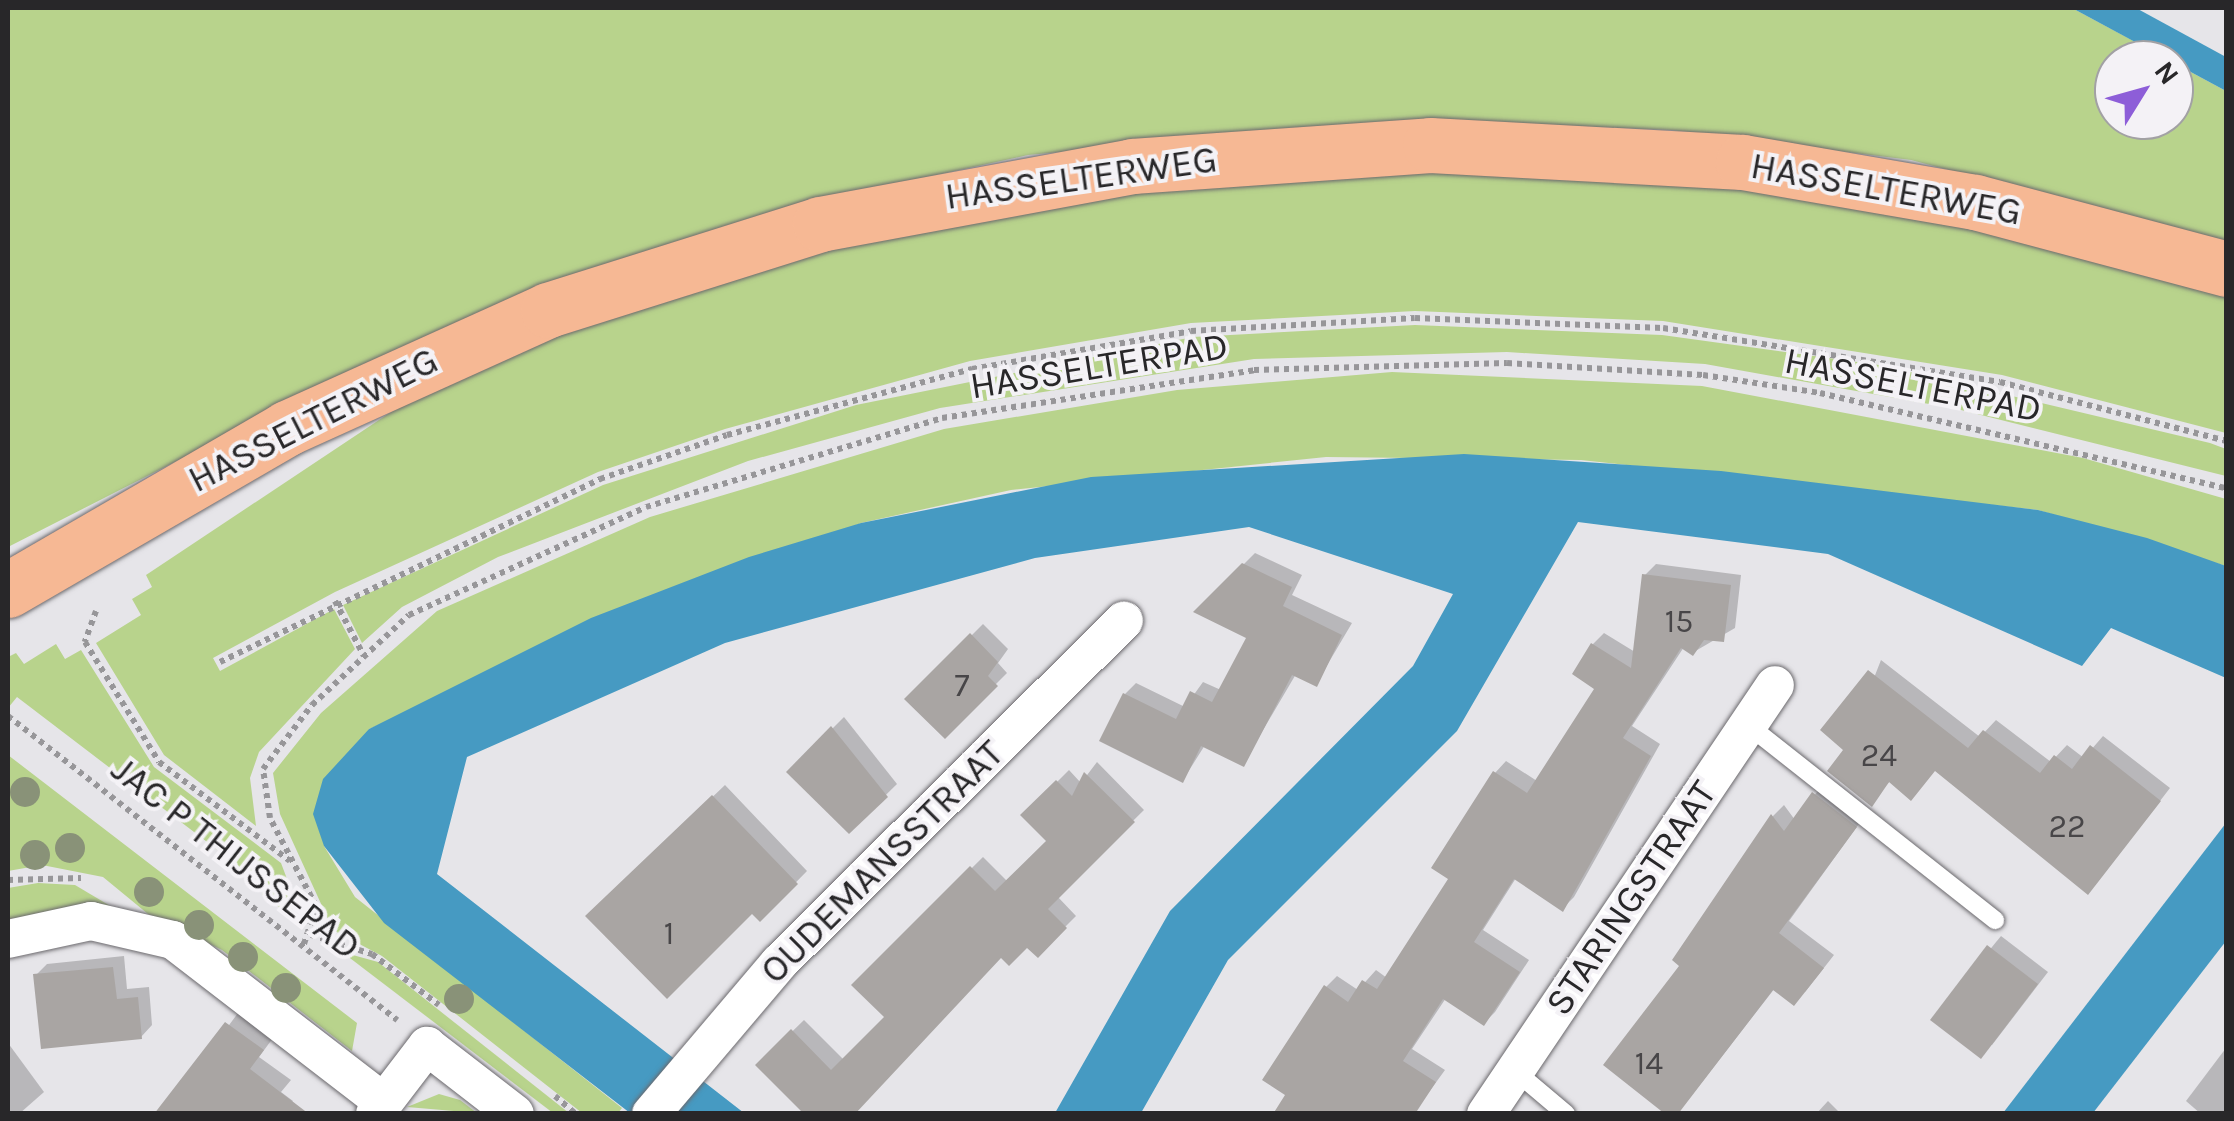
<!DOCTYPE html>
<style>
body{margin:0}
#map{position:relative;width:2234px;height:1121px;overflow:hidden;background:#e6e5e9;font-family:Karla,sans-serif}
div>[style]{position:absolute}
.green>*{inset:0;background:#b8d38c}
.water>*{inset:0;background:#469ac2}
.shadow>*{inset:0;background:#0003}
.building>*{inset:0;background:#a9a5a3}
.path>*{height:6px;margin-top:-3px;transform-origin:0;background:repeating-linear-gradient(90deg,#979699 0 5px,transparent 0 10px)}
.roads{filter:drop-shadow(0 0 2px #6b696d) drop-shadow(0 0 2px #6b696d)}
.service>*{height:18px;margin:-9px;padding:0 9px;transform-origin:9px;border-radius:9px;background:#fff}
.minor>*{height:38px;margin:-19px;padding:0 19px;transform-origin:19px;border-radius:19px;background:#fff}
.primary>*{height:55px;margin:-27.5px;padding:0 27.5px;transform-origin:27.5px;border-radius:27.5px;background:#f6b894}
.trees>*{width:30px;height:30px;margin:-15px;border-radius:50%;background:#899278}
span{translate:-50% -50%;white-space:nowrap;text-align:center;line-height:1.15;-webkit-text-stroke:8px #f4f2f6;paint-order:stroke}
.number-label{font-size:32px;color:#484648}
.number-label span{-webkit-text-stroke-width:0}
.street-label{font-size:38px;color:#282729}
.frame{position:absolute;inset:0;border:10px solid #282729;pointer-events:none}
.north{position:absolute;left:2094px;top:40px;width:100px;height:100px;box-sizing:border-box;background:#f4f2f6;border:2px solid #a2a1a4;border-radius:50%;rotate:53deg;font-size:28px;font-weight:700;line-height:40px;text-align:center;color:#282729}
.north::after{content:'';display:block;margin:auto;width:35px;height:45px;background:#8d5ed8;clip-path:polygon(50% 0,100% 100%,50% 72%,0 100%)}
</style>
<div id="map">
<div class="green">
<div style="clip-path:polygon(8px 8px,2072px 8px,2169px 60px,2114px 60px,2114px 120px,2174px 120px,2174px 63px,2226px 91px,2226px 243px,1911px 160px,1671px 130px,1406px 120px,1028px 155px,795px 206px,214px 442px,8px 547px)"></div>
<div style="clip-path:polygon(1430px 170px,1740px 188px,1970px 226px,2226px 296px,2226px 433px,2002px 375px,1663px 321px,1415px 311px,1191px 323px,970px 361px,725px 429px,598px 472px,335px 592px,213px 658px,220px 671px,334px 609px,355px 649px,259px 752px,250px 778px,256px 826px,164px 755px,96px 643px,141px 615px,132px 599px,152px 587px,146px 575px,394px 410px,557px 334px,827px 249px,1135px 190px)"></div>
<div style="clip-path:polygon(1415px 325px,1662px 335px,1886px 366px,2210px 443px,2226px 449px,2226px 476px,1957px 409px,1705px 364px,1507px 352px,1254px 359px,940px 408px,748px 461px,498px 557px,402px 607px,362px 643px,343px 605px,603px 485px,856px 405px,1193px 337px)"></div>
<div style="clip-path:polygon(1392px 372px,1702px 386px,2083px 458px,2226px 499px,2226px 566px,2038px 510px,1581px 460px,1326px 457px,1011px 490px,861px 523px,369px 729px,324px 846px,355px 897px,622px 1108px,618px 1113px,582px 1113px,382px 956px,333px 930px,280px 814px,273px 773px,321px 713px,437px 611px,650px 517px,944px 429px,1177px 390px)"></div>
<div style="clip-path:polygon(56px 644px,65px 659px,81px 650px,154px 767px,281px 863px,298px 908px,284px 911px,262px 894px,266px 887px,17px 697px,8px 708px,8px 657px,16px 653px,24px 664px)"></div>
<div style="clip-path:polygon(8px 755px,357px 1023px,352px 1051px,222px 950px,148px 914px,103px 877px,42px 865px,8px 871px)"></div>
<div style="clip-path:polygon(38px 883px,75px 885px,112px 907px,8px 919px,8px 888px)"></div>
<div style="clip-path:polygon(342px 952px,378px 962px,569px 1113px,553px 1113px)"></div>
<div style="clip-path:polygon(439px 1094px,460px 1100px,477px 1113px,407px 1107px)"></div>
</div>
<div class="water">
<div style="clip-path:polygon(2072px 8px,2136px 8px,2226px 57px,2226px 91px)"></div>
<div style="clip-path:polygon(1464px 454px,1721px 471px,2038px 510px,2147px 538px,2226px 566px,2226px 678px,2111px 628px,2082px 666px,1828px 554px,1578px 522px,1457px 731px,1228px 960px,1141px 1113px,1055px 1113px,1170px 911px,1413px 666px,1453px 594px,1249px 527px,1035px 558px,725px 643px,467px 757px,437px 874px,744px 1113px,630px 1113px,384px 923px,324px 846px,313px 814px,323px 779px,369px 729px,591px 618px,749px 557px,861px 523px,1091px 477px)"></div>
<div style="clip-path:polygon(2226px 823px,2226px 941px,2093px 1113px,2003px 1113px)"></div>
</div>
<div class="shadow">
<div style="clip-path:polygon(1255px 553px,1302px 575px,1292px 595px,1352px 623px,1316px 684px,1296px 674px,1243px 764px,1205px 745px,1183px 780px,1125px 694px,1136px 683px,1185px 707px,1203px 682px,1221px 690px,1250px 637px,1197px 611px)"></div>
<div style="clip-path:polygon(1656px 564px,1741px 575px,1735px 628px,1692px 653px,1684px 647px,1632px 726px,1660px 744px,1574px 897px,1563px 908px,1516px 878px,1483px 930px,1529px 960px,1495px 1012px,1484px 1023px,1446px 998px,1412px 1049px,1445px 1070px,1413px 1114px,1289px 1095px,1326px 987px,1337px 976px,1358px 990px,1376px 970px,1387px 978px,1451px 878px,1495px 773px,1506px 761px,1537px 781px,1598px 688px,1576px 674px,1593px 644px,1604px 633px,1635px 652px,1645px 575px)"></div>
<div style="clip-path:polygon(983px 624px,1008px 649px,998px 663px,1007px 673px,945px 735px,908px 699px)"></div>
<div style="clip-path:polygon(1881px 660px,1980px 737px,1996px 720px,2051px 762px,2067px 745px,2084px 758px,2103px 736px,2170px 788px,2099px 880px,1936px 769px,1891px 780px,1871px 803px,1846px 749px)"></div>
<div style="clip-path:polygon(844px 717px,897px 784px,849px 831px,789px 772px)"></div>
<div style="clip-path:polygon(1097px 762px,1144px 810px,1057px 896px,1076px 916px,1038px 954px,1027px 944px,1001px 955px,852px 1113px,758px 1065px,804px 1020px,844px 1060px,887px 1017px,854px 985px,983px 857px,1008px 882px,1049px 841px,1024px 815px,1069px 770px,1081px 783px)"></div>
<div style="clip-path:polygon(1825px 782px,1866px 814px,1789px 921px,1834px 955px,1805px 992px,1775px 988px,1684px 1105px,1683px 966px,1675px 959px,1773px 816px,1784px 805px,1795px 820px)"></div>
<div style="clip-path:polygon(725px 785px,807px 871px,760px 919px,752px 910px,588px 916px)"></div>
<div style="clip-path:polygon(2001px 936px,2048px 972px,1992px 1045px,1933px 1019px)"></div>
<div style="clip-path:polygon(124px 956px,127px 989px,149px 987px,152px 1025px,141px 1037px,36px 975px,47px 964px)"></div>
<div style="clip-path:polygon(238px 1013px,273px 1038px,259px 1057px,291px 1080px,281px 1092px,293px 1101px,281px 1114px,163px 1114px)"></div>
<div style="clip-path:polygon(8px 1043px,44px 1092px,19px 1114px,8px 1114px)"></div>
<div style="clip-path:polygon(2226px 1048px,2226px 1114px,2201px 1114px,2186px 1101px)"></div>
<div style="clip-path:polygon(1828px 1101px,1841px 1114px,1816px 1114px)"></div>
</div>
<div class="building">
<div style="clip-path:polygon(1242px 563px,1292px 587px,1283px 606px,1342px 635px,1317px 687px,1292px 675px,1244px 767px,1201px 746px,1183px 783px,1099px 741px,1123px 693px,1176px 719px,1190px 691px,1212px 702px,1246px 638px,1193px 612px)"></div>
<div style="clip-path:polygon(1642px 574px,1731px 585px,1724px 642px,1704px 640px,1693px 656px,1681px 648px,1623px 738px,1651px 756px,1563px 912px,1514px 879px,1474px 942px,1520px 972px,1484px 1026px,1443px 999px,1403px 1061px,1436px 1082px,1415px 1114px,1273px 1114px,1285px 1095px,1262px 1080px,1324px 985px,1348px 1002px,1362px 980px,1377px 989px,1448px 879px,1431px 868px,1493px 771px,1527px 793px,1594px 689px,1572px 674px,1591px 643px,1631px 668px)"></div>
<div style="clip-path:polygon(970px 633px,998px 662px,988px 676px,998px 686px,945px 739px,904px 699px)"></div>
<div style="clip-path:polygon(1868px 670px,1968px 748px,1983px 730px,2040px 773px,2054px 755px,2072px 769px,2090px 745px,2161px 801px,2088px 895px,1935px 771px,1911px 801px,1889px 782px,1872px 807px,1827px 771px,1843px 750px,1820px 730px)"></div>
<div style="clip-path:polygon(831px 726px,888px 797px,849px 834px,786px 772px)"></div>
<div style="clip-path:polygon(1084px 772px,1135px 822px,1048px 909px,1067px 928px,1038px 958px,1027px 948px,1009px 966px,1001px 958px,855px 1114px,804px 1114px,755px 1065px,791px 1029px,831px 1070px,884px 1017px,851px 985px,970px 866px,995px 891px,1046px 841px,1020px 815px,1056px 780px,1072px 796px)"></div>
<div style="clip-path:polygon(1812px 792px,1857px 827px,1779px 933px,1824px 968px,1794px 1006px,1773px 990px,1678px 1114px,1665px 1114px,1603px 1065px,1679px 966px,1672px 960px,1771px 814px,1784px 831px)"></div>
<div style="clip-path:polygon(712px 795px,798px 884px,760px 922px,752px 914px,667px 999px,585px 916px)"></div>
<div style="clip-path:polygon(1987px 945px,2038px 984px,1981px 1059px,1930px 1020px)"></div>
<div style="clip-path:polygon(113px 967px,117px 999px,138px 997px,142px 1039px,41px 1049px,33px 974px)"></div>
<div style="clip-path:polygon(225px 1022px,264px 1050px,250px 1069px,309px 1114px,154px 1114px)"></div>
</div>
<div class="path">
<div style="left:335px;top:601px;width:62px;rotate:62.2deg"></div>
<div style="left:96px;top:611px;width:33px;rotate:110deg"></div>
<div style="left:85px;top:642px;width:141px;rotate:58.3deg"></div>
<div style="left:159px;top:762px;width:164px;rotate:37.1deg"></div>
<div style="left:220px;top:662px;width:422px;rotate:-25.7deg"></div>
<div style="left:600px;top:479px;width:134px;rotate:-19.1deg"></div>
<div style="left:727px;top:435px;width:254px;rotate:-15.1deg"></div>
<div style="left:972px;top:369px;width:222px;rotate:-9.8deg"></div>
<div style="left:1191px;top:331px;width:224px;rotate:-3.3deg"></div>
<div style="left:1415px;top:318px;width:248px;rotate:2.3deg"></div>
<div style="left:1663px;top:328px;width:341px;rotate:9.1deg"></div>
<div style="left:2000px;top:382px;width:234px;rotate:14.6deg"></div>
<div style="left:8px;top:716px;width:494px;rotate:38deg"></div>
<div style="left:8px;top:880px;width:73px;rotate:-1.6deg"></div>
<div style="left:311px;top:935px;width:64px;rotate:17.3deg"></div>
<div style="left:372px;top:954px;width:84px;rotate:37.3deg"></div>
<div style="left:304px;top:944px;width:40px;rotate:-72deg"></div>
<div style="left:316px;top:906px;width:99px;rotate:-117.6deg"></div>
<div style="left:270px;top:818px;width:49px;rotate:-98.1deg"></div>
<div style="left:263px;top:769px;width:81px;rotate:-52.6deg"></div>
<div style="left:312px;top:705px;width:132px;rotate:-42.9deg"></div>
<div style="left:409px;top:615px;width:260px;rotate:-24.5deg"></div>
<div style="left:646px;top:507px;width:309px;rotate:-16.7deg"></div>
<div style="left:942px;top:418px;width:316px;rotate:-8.7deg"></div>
<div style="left:1254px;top:370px;width:253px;rotate:-1.6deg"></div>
<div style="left:1507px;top:363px;width:196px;rotate:3.5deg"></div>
<div style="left:1703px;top:375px;width:118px;rotate:8.7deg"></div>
<div style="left:1820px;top:393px;width:417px;rotate:13.2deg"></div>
<div style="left:555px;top:1096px;width:28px;rotate:41deg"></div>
</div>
<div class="roads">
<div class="service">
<div style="left:1748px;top:725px;width:315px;rotate:38.3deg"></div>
<div style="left:1514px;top:1070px;width:68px;rotate:40.2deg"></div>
</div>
<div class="minor">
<div style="left:8px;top:939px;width:85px;rotate:-12.2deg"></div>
<div style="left:91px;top:921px;width:84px;rotate:13deg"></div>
<div style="left:173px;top:940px;width:265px;rotate:37.6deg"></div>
<div style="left:375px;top:1114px;width:86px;rotate:-52.6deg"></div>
<div style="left:427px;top:1046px;width:111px;rotate:37.7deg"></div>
<div style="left:651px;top:1114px;width:198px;rotate:-49.7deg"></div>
<div style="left:779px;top:963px;width:486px;rotate:-44.8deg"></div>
<div style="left:1486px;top:1114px;width:517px;rotate:-56.03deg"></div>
</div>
<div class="primary">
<div style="left:8px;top:590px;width:323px;rotate:-30.1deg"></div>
<div style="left:287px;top:428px;width:286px;rotate:-24.3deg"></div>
<div style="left:548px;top:310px;width:285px;rotate:-17.5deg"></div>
<div style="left:820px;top:224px;width:317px;rotate:-10.5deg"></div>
<div style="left:1132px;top:166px;width:299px;rotate:-4deg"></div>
<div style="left:1430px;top:145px;width:313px;rotate:3.1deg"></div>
<div style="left:1743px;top:162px;width:235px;rotate:9.8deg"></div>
<div style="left:1975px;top:202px;width:260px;rotate:14.9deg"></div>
</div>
</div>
<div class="trees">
<div style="left:25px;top:792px"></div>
<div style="left:70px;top:848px"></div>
<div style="left:35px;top:855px"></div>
<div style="left:149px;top:892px"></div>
<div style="left:199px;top:925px"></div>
<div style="left:243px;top:957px"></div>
<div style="left:286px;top:988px"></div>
<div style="left:459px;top:999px"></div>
</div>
<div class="number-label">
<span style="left:1679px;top:622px">15</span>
<span style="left:962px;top:686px">7</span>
<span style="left:1879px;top:756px">24</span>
<span style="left:2067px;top:827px">22</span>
<span style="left:669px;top:934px">1</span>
<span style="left:1649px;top:1064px">14</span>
</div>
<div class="street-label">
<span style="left:1081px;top:178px;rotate:-8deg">HASSELTERWEG</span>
<span style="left:1886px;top:189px;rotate:10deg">HASSELTERWEG</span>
<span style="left:1099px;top:366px;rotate:-9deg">HASSELTERPAD</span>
<span style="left:1913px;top:385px;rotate:11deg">HASSELTERPAD</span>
<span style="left:313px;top:420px;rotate:-27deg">HASSELTERWEG</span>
<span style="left:236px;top:858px;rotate:38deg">JAC P THIJSSEPAD</span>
<span style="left:882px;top:862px;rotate:-45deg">OUDEMANSSTRAAT</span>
<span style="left:1631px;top:898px;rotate:-56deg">STARINGSTRAAT</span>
</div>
<div class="frame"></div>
<div class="north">N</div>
</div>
